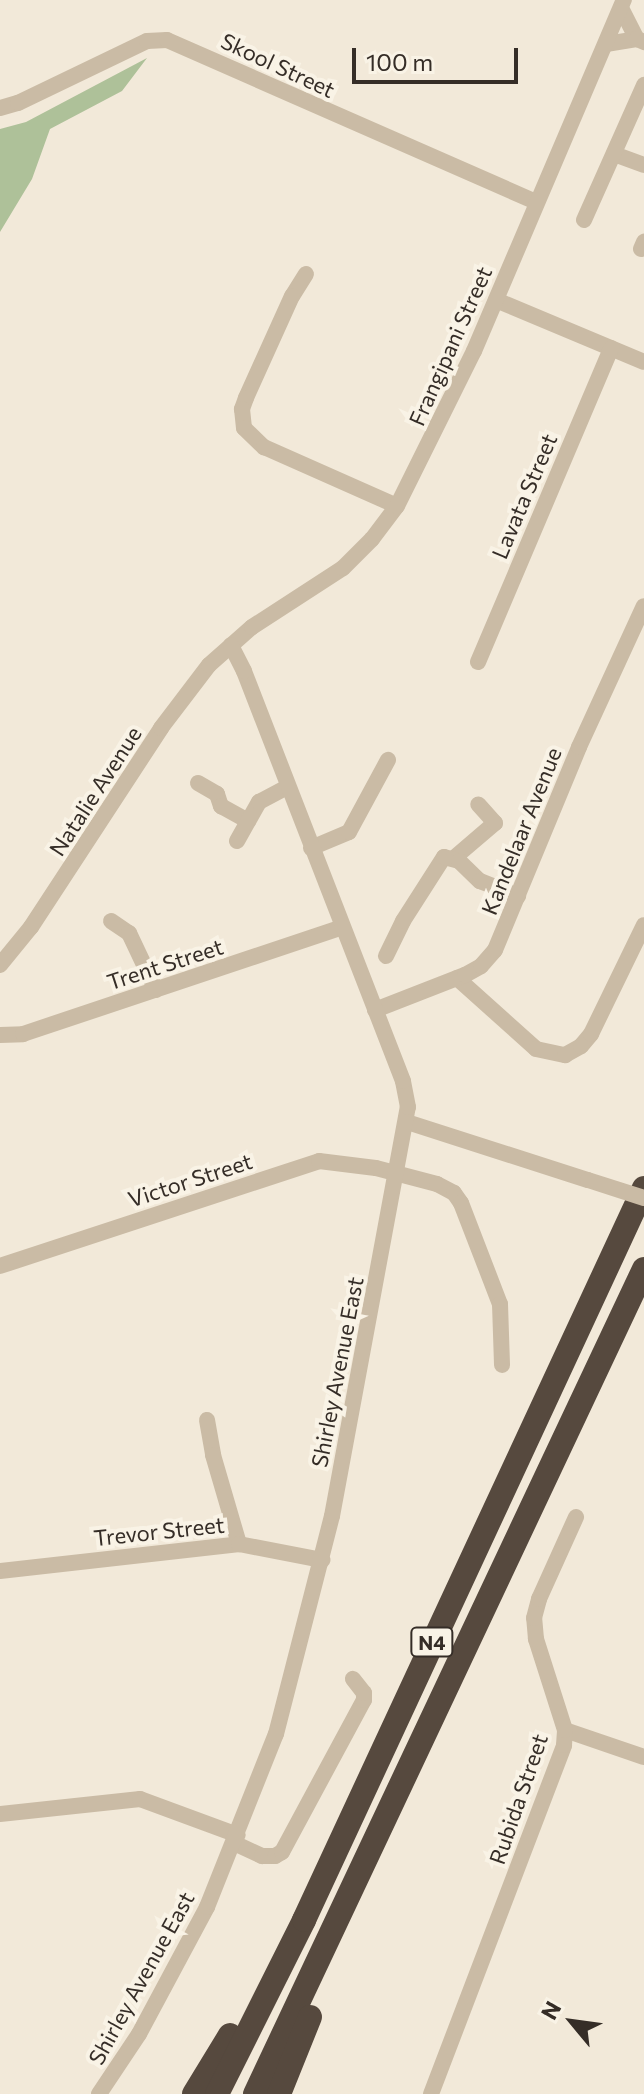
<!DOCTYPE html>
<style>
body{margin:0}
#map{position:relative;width:644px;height:2094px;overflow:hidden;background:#f2e9d9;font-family:Commissioner,sans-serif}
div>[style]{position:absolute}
.green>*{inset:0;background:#aec199}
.minor>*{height:16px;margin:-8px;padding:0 8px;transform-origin:8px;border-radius:8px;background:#cabba5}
.highway>*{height:24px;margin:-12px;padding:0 12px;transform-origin:12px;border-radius:12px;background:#56493e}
.minor-bridge>*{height:16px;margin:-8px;padding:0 8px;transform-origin:8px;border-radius:8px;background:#cabba5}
span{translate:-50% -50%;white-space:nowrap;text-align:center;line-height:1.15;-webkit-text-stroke:8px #f9f3e6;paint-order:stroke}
.shield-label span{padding:2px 6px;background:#f9f3e6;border:2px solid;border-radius:6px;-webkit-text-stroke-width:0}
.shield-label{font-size:20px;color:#352d27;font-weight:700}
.street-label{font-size:22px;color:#352d27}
.north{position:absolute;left:532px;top:1982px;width:80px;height:80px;-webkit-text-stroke:6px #f9f3e6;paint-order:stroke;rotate:299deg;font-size:22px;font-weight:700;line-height:32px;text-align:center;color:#352d27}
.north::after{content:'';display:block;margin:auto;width:28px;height:36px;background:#352d27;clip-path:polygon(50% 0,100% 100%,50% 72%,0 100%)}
.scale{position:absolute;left:352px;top:48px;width:166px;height:36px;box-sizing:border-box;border:4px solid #352d27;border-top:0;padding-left:10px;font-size:24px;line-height:28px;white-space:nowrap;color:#352d27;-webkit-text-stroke:6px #f9f3e6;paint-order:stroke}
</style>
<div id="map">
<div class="green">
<div style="clip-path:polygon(147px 58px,122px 91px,50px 129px,32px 179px,0 232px,0 129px,26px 122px)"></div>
</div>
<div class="minor">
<div style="left:621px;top:8px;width:35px;rotate:63deg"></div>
<div style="left:606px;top:44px;width:31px;rotate:-9deg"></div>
<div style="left:637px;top:39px;width:8px;rotate:23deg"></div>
<div style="left:0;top:108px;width:19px;rotate:-16deg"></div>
<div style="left:18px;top:103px;width:143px;rotate:-25.7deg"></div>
<div style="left:147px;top:41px;width:20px;rotate:-3deg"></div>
<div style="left:167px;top:40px;width:403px;rotate:23.7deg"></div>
<div style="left:614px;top:154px;width:32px;rotate:20deg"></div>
<div style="left:584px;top:220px;width:148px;rotate:-66deg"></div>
<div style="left:641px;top:249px;width:8px;rotate:-67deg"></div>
<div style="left:306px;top:274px;width:26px;rotate:122deg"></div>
<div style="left:292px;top:296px;width:112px;rotate:114.3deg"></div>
<div style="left:246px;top:398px;width:12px;rotate:110deg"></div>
<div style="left:242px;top:409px;width:19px;rotate:84deg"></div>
<div style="left:244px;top:428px;width:28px;rotate:44deg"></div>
<div style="left:264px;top:447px;width:145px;rotate:23.9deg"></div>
<div style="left:496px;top:300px;width:160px;rotate:22.7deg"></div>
<div style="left:478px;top:662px;width:341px;rotate:-67deg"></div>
<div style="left:198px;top:783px;width:22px;rotate:30deg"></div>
<div style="left:217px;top:794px;width:13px;rotate:72deg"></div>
<div style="left:221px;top:806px;width:31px;rotate:29deg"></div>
<div style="left:237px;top:841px;width:45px;rotate:-60.6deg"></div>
<div style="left:259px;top:802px;width:32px;rotate:-28deg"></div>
<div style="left:311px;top:848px;width:41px;rotate:-22.8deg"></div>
<div style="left:349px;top:832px;width:82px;rotate:-61.6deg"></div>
<div style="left:454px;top:858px;width:54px;rotate:-40.5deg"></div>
<div style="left:495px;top:823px;width:25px;rotate:-132deg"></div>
<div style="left:111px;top:921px;width:22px;rotate:34deg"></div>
<div style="left:129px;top:933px;width:63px;rotate:64.7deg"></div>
<div style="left:386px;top:956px;width:39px;rotate:-64deg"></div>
<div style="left:403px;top:921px;width:76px;rotate:-57.4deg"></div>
<div style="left:444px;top:857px;width:16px;rotate:15deg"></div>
<div style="left:459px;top:861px;width:29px;rotate:44deg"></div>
<div style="left:480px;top:881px;width:41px;rotate:21.5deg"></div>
<div style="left:0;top:965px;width:49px;rotate:-50.8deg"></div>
<div style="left:31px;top:927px;width:238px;rotate:-56.8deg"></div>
<div style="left:161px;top:728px;width:79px;rotate:-52.7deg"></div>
<div style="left:209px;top:665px;width:57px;rotate:-41.5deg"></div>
<div style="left:252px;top:627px;width:108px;rotate:-33deg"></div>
<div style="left:343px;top:568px;width:41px;rotate:-45deg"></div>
<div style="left:372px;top:539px;width:41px;rotate:-52.9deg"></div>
<div style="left:397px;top:506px;width:173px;rotate:-63.6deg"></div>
<div style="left:474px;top:351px;width:382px;rotate:-66.9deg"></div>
<div style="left:457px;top:978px;width:106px;rotate:41.9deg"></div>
<div style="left:536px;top:1049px;width:30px;rotate:12deg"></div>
<div style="left:565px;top:1055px;width:18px;rotate:-29deg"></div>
<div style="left:581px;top:1046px;width:16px;rotate:-50deg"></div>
<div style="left:591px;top:1034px;width:121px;rotate:-64.1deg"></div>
<div style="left:375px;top:1010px;width:97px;rotate:-21.3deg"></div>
<div style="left:465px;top:975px;width:18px;rotate:-29deg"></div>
<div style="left:481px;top:966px;width:21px;rotate:-49deg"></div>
<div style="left:495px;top:950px;width:220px;rotate:-67.5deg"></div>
<div style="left:579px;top:747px;width:155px;rotate:-65.3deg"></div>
<div style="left:0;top:1035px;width:23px;rotate:-2deg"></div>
<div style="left:23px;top:1034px;width:336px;rotate:-18.5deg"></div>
<div style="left:407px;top:1122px;width:190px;rotate:17.8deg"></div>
<div style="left:0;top:1266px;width:336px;rotate:-18.2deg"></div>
<div style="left:319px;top:1161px;width:57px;rotate:7deg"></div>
<div style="left:376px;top:1168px;width:63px;rotate:14.7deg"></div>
<div style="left:437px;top:1184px;width:19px;rotate:28deg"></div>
<div style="left:454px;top:1193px;width:12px;rotate:55deg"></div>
<div style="left:461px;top:1203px;width:108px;rotate:68.9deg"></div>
<div style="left:500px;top:1304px;width:61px;rotate:88.1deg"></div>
<div style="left:207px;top:1420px;width:36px;rotate:80deg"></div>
<div style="left:213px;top:1455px;width:93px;rotate:73.7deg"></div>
<div style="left:0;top:1571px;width:241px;rotate:-6.4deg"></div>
<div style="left:239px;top:1544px;width:85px;rotate:10.9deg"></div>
<div style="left:565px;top:1730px;width:83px;rotate:18.9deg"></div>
<div style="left:0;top:1814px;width:141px;rotate:-6.1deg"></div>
<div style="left:140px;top:1799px;width:104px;rotate:20.2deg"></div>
<div style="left:234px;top:1843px;width:31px;rotate:25deg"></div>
<div style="left:262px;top:1856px;width:13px"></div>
<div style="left:275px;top:1856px;width:8px;rotate:-30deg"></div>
<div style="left:282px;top:1852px;width:173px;rotate:-61.7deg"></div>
<div style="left:364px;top:1700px;width:7px;rotate:-90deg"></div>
<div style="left:364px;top:1693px;width:18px;rotate:-128deg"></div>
<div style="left:99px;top:2094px;width:72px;rotate:-56.3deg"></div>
<div style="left:139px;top:2034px;width:144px;rotate:-61.8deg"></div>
<div style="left:207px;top:1907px;width:186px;rotate:-68.3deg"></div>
<div style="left:276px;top:1734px;width:225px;rotate:-75.6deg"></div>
<div style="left:332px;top:1516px;width:416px;rotate:-79.5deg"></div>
<div style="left:408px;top:1107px;width:26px;rotate:-101deg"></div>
<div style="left:403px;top:1081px;width:440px;rotate:-111.2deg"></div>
<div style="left:244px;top:671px;width:29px;rotate:-117deg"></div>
<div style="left:431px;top:2094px;width:373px;rotate:-69.1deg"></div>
<div style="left:564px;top:1745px;width:15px;rotate:-86deg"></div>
<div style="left:565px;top:1730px;width:96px;rotate:-107.7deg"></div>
<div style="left:536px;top:1639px;width:21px;rotate:-95deg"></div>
<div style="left:534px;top:1618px;width:20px;rotate:-75deg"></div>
<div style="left:539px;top:1599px;width:90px;rotate:-65.7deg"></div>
</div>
<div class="highway">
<div style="left:194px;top:2094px;width:69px;rotate:-58.6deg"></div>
<div style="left:217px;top:2094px;width:195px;rotate:-63.4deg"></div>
<div style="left:304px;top:1920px;width:807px;rotate:-65.09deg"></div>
<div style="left:255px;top:2094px;width:912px;rotate:-64.76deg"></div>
<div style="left:279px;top:2094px;width:83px;rotate:-68.1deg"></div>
</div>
<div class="minor-bridge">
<div style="left:588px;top:1180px;width:59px;rotate:17.8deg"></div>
</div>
<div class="shield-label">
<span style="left:432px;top:1642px">N4</span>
</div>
<div class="street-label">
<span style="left:278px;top:65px;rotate:25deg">Skool Street</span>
<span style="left:450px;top:346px;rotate:-66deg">Frangipani Street</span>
<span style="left:524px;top:496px;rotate:-67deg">Lavata Street</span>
<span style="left:95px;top:791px;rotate:-57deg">Natalie Avenue</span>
<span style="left:521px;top:831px;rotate:-68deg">Kandelaar Avenue</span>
<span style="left:165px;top:964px;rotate:-18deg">Trent Street</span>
<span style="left:190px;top:1180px;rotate:-18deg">Victor Street</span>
<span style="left:337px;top:1372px;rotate:-79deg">Shirley Avenue East</span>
<span style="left:159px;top:1531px;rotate:-6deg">Trevor Street</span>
<span style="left:518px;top:1799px;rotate:-71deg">Rubida Street</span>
<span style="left:141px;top:1978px;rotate:-61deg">Shirley Avenue East</span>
</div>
<div class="north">N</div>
<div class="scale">100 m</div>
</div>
